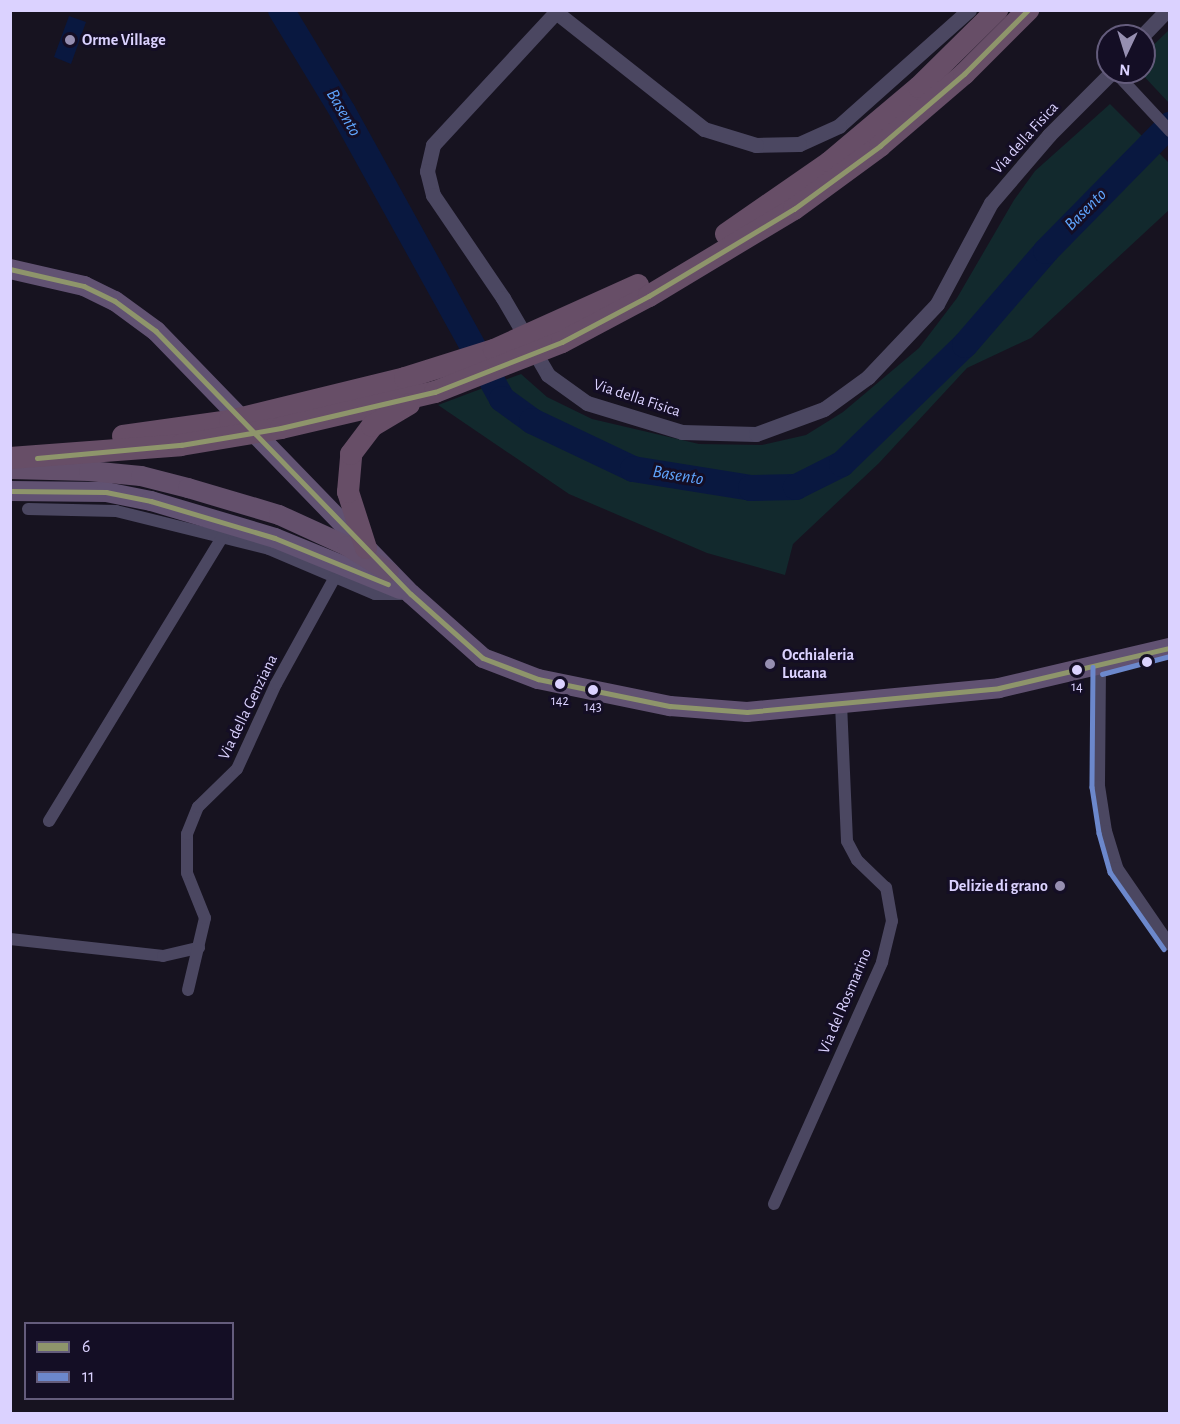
<!DOCTYPE html>
<style>
body{margin:0}
#map{position:relative;width:1180px;height:1424px;overflow:hidden;background:#171320;font-family:"Alegreya Sans",sans-serif}
div>[style]{position:absolute}
.green>*{inset:0;background:#12292d}
.water>*{inset:0;background:#091840}
.river>*{height:26px;margin:-13px;padding:0 13px;transform-origin:13px;border-radius:13px;background:#091840}
.minor>*{height:12px;margin:-6px;padding:0 6px;transform-origin:6px;border-radius:6px;background:#4b4761}
.tertiary>*{height:15px;margin:-7.5px;padding:0 7.5px;transform-origin:7.5px;border-radius:7.5px;background:#4b4761}
.primary>*{height:20px;margin:-10px;padding:0 10px;transform-origin:10px;border-radius:10px;background:#615272}
.trunk>*{height:20px;margin:-10px;padding:0 10px;transform-origin:10px;border-radius:10px;background:#64506c}
.motorway>*{height:22px;margin:-11px;padding:0 11px;transform-origin:11px;border-radius:11px;background:#674e67}
.bus-1>*{height:4.5px;margin:-2.25px;padding:0 2.25px;transform-origin:2.25px;border-radius:2.25px;background:#8e956b}
.bus-2>*{height:4.5px;margin:-2.25px;padding:0 2.25px;transform-origin:2.25px;border-radius:2.25px;background:#6c88cc}
.dots>*{width:16px;height:16px;translate:-50% -50%;box-sizing:border-box;border:3px solid #140e25;border-radius:50%}
span{translate:-50% -50%;white-space:nowrap;text-align:center;line-height:1.15;-webkit-text-stroke:6px #140e25;paint-order:stroke}
.bus-label{font-size:14px;color:#dbd2ff}
.poi-label{font-size:16px;color:#dbd2ff;font-weight:700}
.left{translate:0 -50%;text-align:left}
.right{translate:-100% -50%;text-align:right}
.street-label{font-size:16px;color:#dbd2ff}
.water-label{font-size:18px;color:#60a6ff;font-style:italic}
.frame{position:absolute;inset:0;border:12px solid #dbd2ff;pointer-events:none}
.legend{position:absolute;left:24px;top:1322px;width:210px;height:78px;box-sizing:border-box;background:#140e25;border:2px solid #645c7c;margin:0;padding:8px 10px;list-style:none;font-size:18px;color:#dbd2ff}
.legend li{display:flex;align-items:center;gap:12px;height:30px}
.legend b{width:30px;border:2px solid #645c7c}
.north{position:absolute;left:1096px;top:24px;width:60px;height:60px;box-sizing:border-box;background:#140e25;border:2px solid #645c7c;border-radius:50%;rotate:184deg;font-size:16px;font-weight:700;line-height:24px;text-align:center;color:#dbd2ff}
.north::after{content:'';display:block;margin:auto;width:21px;height:27px;background:#968fb1;clip-path:polygon(50% 0,100% 100%,50% 72%,0 100%)}
</style>
<div id="map">
<div class="green">
<div style="clip-path:polygon(1169px 30px,1169px 103px,1140px 72px,1144px 72px,1144px 54px)"></div>
<div style="clip-path:polygon(1110px 104px,1169px 163px,1169px 210px,1031px 338px,967px 368px,879px 463px,793px 544px,785px 575px,707px 553px,569px 494px,438px 405px,521px 374px,547px 397px,592px 419px,699px 444px,762px 445px,806px 435px,843px 412px,919px 348px,957px 298px,1014px 200px,1035px 171px)"></div>
</div>
<div class="water">
<div style="clip-path:polygon(69px 16px,86px 22px,71px 64px,54px 57px)"></div>
</div>
<div class="river">
<div style="left:281px;top:10px;width:119px;rotate:58.7deg"></div>
<div style="left:343px;top:112px;width:328px;rotate:61deg"></div>
<div style="left:502px;top:399px;width:37px;rotate:36deg"></div>
<div style="left:532px;top:421px;width:112px;rotate:25.4deg"></div>
<div style="left:633px;top:469px;width:120px;rotate:9.1deg"></div>
<div style="left:751px;top:488px;width:45px;rotate:-1.3deg"></div>
<div style="left:796px;top:487px;width:51px;rotate:-26.6deg"></div>
<div style="left:842px;top:464px;width:171px;rotate:-44.1deg"></div>
<div style="left:965px;top:345px;width:124px;rotate:-49.2deg"></div>
<div style="left:1046px;top:251px;width:177px;rotate:-45.5deg"></div>
</div>
<div class="minor">
<div style="left:1115px;top:72px;width:81px;rotate:47deg"></div>
<div style="left:28px;top:509px;width:88px;rotate:1.3deg"></div>
<div style="left:116px;top:511px;width:158px;rotate:13.9deg"></div>
<div style="left:269px;top:549px;width:115px;rotate:23deg"></div>
<div style="left:375px;top:594px;width:28px"></div>
<div style="left:1100px;top:667px;width:119px;rotate:90.5deg"></div>
<div style="left:1099px;top:786px;width:46px;rotate:81.2deg"></div>
<div style="left:1106px;top:831px;width:39px;rotate:73deg"></div>
<div style="left:1117px;top:868px;width:93px;rotate:55.5deg"></div>
<div style="left:49px;top:821px;width:334px;rotate:-58.6deg"></div>
<div style="left:10px;top:939px;width:154px;rotate:6.3deg"></div>
<div style="left:163px;top:956px;width:37px;rotate:-13deg"></div>
<div style="left:188px;top:990px;width:74px;rotate:-76.7deg"></div>
<div style="left:205px;top:918px;width:48px;rotate:-111.8deg"></div>
<div style="left:187px;top:873px;width:39px;rotate:-90deg"></div>
<div style="left:187px;top:834px;width:29px;rotate:-68deg"></div>
<div style="left:198px;top:807px;width:54px;rotate:-44.3deg"></div>
<div style="left:237px;top:769px;width:94px;rotate:-65.4deg"></div>
<div style="left:276px;top:684px;width:120px;rotate:-61.1deg"></div>
<div style="left:774px;top:1204px;width:265px;rotate:-65.9deg"></div>
<div style="left:882px;top:962px;width:42px;rotate:-76.3deg"></div>
<div style="left:892px;top:921px;width:34px;rotate:-100deg"></div>
<div style="left:886px;top:888px;width:40px;rotate:-136deg"></div>
<div style="left:857px;top:860px;width:21px;rotate:-118deg"></div>
<div style="left:847px;top:841px;width:136px;rotate:-92.5deg"></div>
</div>
<div class="tertiary">
<div style="left:969px;top:10px;width:174px;rotate:138.3deg"></div>
<div style="left:839px;top:126px;width:44px;rotate:155.8deg"></div>
<div style="left:799px;top:144px;width:43px;rotate:178.7deg"></div>
<div style="left:756px;top:145px;width:54px;rotate:-162.9deg"></div>
<div style="left:704px;top:129px;width:189px;rotate:-141.7deg"></div>
<div style="left:556px;top:12px;width:181px;rotate:132.8deg"></div>
<div style="left:433px;top:145px;width:27px;rotate:103deg"></div>
<div style="left:427px;top:171px;width:25px;rotate:76deg"></div>
<div style="left:433px;top:195px;width:125px;rotate:55.8deg"></div>
<div style="left:503px;top:298px;width:89px;rotate:59.7deg"></div>
<div style="left:548px;top:375px;width:48px;rotate:35.7deg"></div>
<div style="left:587px;top:403px;width:99px;rotate:17deg"></div>
<div style="left:682px;top:432px;width:74px;rotate:1.5deg"></div>
<div style="left:756px;top:434px;width:72px;rotate:-20.2deg"></div>
<div style="left:824px;top:409px;width:54px;rotate:-36deg"></div>
<div style="left:868px;top:377px;width:100px;rotate:-46.6deg"></div>
<div style="left:937px;top:304px;width:115px;rotate:-61.9deg"></div>
<div style="left:991px;top:203px;width:89px;rotate:-49.5deg"></div>
<div style="left:1049px;top:135px;width:89px;rotate:-45deg"></div>
<div style="left:1142px;top:36px;width:36px;rotate:-46deg"></div>
</div>
<div class="primary">
<div style="left:10px;top:269px;width:76px;rotate:12.9deg"></div>
<div style="left:84px;top:286px;width:34px;rotate:26deg"></div>
<div style="left:115px;top:301px;width:51px;rotate:36.2deg"></div>
<div style="left:156px;top:331px;width:366px;rotate:45.9deg"></div>
<div style="left:411px;top:594px;width:96px;rotate:41.6deg"></div>
<div style="left:483px;top:658px;width:59px;rotate:20.9deg"></div>
<div style="left:538px;top:679px;width:135px;rotate:11.6deg"></div>
<div style="left:670px;top:706px;width:77px;rotate:4.5deg"></div>
<div style="left:747px;top:712px;width:253px;rotate:-5.4deg"></div>
<div style="left:999px;top:688px;width:176px;rotate:-13.2deg"></div>
<div style="left:10px;top:491px;width:96px;rotate:0.6deg"></div>
<div style="left:106px;top:492px;width:46px;rotate:11.3deg"></div>
<div style="left:151px;top:501px;width:129px;rotate:16.6deg"></div>
<div style="left:275px;top:538px;width:135px;rotate:22.2deg"></div>
</div>
<div class="trunk">
<div style="left:10px;top:469px;width:79px;rotate:1.5deg"></div>
<div style="left:89px;top:471px;width:52px;rotate:5.5deg"></div>
<div style="left:141px;top:476px;width:49px;rotate:14.3deg"></div>
<div style="left:188px;top:488px;width:95px;rotate:16.5deg"></div>
<div style="left:279px;top:515px;width:75px;rotate:24.5deg"></div>
<div style="left:347px;top:546px;width:49px;rotate:31.8deg"></div>
</div>
<div class="motorway">
<div style="left:726px;top:234px;width:126px;rotate:-34.7deg"></div>
<div style="left:830px;top:162px;width:116px;rotate:-40.1deg"></div>
<div style="left:919px;top:87px;width:110px;rotate:-44.6deg"></div>
<div style="left:123px;top:436px;width:108px;rotate:-8deg"></div>
<div style="left:230px;top:421px;width:180px;rotate:-13.8deg"></div>
<div style="left:405px;top:378px;width:93px;rotate:-17.5deg"></div>
<div style="left:494px;top:350px;width:158px;rotate:-24.3deg"></div>
<div style="left:10px;top:458px;width:171px;rotate:-4.3deg"></div>
<div style="left:181px;top:445px;width:101px;rotate:-9.6deg"></div>
<div style="left:281px;top:428px;width:158px;rotate:-13.2deg"></div>
<div style="left:435px;top:392px;width:136px;rotate:-21.5deg"></div>
<div style="left:562px;top:342px;width:98px;rotate:-27.9deg"></div>
<div style="left:649px;top:296px;width:169px;rotate:-31deg"></div>
<div style="left:794px;top:209px;width:107px;rotate:-36.2deg"></div>
<div style="left:880px;top:146px;width:111px;rotate:-40.6deg"></div>
<div style="left:964px;top:74px;width:91px;rotate:-45deg"></div>
<div style="left:366px;top:548px;width:59px;rotate:-107.8deg"></div>
<div style="left:348px;top:492px;width:38px;rotate:-85deg"></div>
<div style="left:351px;top:454px;width:35px;rotate:-53deg"></div>
<div style="left:372px;top:426px;width:43px;rotate:-30.7deg"></div>
</div>
<div class="bus-1">
<div style="left:10px;top:269px;width:76px;rotate:12.9deg"></div>
<div style="left:84px;top:286px;width:34px;rotate:26deg"></div>
<div style="left:115px;top:301px;width:51px;rotate:36.2deg"></div>
<div style="left:156px;top:331px;width:366px;rotate:45.9deg"></div>
<div style="left:411px;top:594px;width:96px;rotate:41.6deg"></div>
<div style="left:483px;top:658px;width:59px;rotate:20.9deg"></div>
<div style="left:538px;top:679px;width:135px;rotate:11.6deg"></div>
<div style="left:670px;top:706px;width:77px;rotate:4.5deg"></div>
<div style="left:747px;top:712px;width:253px;rotate:-5.4deg"></div>
<div style="left:999px;top:688px;width:176px;rotate:-13.2deg"></div>
<div style="left:37px;top:458px;width:145px;rotate:-5.2deg"></div>
<div style="left:181px;top:445px;width:101px;rotate:-9.6deg"></div>
<div style="left:281px;top:428px;width:158px;rotate:-13.2deg"></div>
<div style="left:435px;top:392px;width:136px;rotate:-21.5deg"></div>
<div style="left:562px;top:342px;width:98px;rotate:-27.9deg"></div>
<div style="left:649px;top:296px;width:169px;rotate:-31deg"></div>
<div style="left:794px;top:209px;width:107px;rotate:-36.2deg"></div>
<div style="left:880px;top:146px;width:111px;rotate:-40.6deg"></div>
<div style="left:964px;top:74px;width:91px;rotate:-45deg"></div>
<div style="left:10px;top:491px;width:96px;rotate:0.6deg"></div>
<div style="left:106px;top:492px;width:46px;rotate:11.3deg"></div>
<div style="left:151px;top:501px;width:129px;rotate:16.6deg"></div>
<div style="left:275px;top:538px;width:122px;rotate:22.2deg"></div>
</div>
<div class="bus-2">
<div style="left:1093px;top:667px;width:120px;rotate:90.5deg"></div>
<div style="left:1092px;top:787px;width:47px;rotate:81.3deg"></div>
<div style="left:1099px;top:833px;width:41px;rotate:74.2deg"></div>
<div style="left:1110px;top:872px;width:94px;rotate:55deg"></div>
<div style="left:1102px;top:674px;width:70px;rotate:-14.8deg"></div>
</div>
<div class="dots">
<div style="left:70px;top:40px;background:#968fb1"></div>
<div style="left:1147px;top:662px;background:#dbd2ff"></div>
<div style="left:770px;top:664px;background:#968fb1"></div>
<div style="left:1077px;top:670px;background:#dbd2ff"></div>
<div style="left:560px;top:684px;background:#dbd2ff"></div>
<div style="left:593px;top:690px;background:#dbd2ff"></div>
<div style="left:1060px;top:886px;background:#968fb1"></div>
</div>
<div class="bus-label">
<span style="left:1077px;top:687px">14</span>
<span style="left:560px;top:701px">142</span>
<span style="left:593px;top:707px">143</span>
</div>
<div class="poi-label">
<span class="left" style="left:82px;top:40px">Orme Village</span>
<span class="left" style="left:782px;top:664px">Occhialeria<br>Lucana</span>
<span class="right" style="left:1048px;top:886px">Delizie di grano</span>
</div>
<div class="street-label">
<span style="left:1025px;top:138px;rotate:-48deg">Via della Fisica</span>
<span style="left:637px;top:398px;rotate:18deg">Via della Fisica</span>
<span style="left:248px;top:707px;rotate:-64deg">Via della Genziana</span>
<span style="left:845px;top:1001px;rotate:-67deg">Via del Rosmarino</span>
</div>
<div class="water-label">
<span style="left:343px;top:113px;rotate:60deg">Basento</span>
<span style="left:1086px;top:210px;rotate:-45deg">Basento</span>
<span style="left:678px;top:476px;rotate:9deg">Basento</span>
</div>
<div class="frame"></div>
<ul class="legend">
<li><b style="height:8px;background:#8e956b"></b>6</li>
<li><b style="height:8px;background:#6c88cc"></b>11</li>
</ul>
<div class="north">N</div>
</div>
